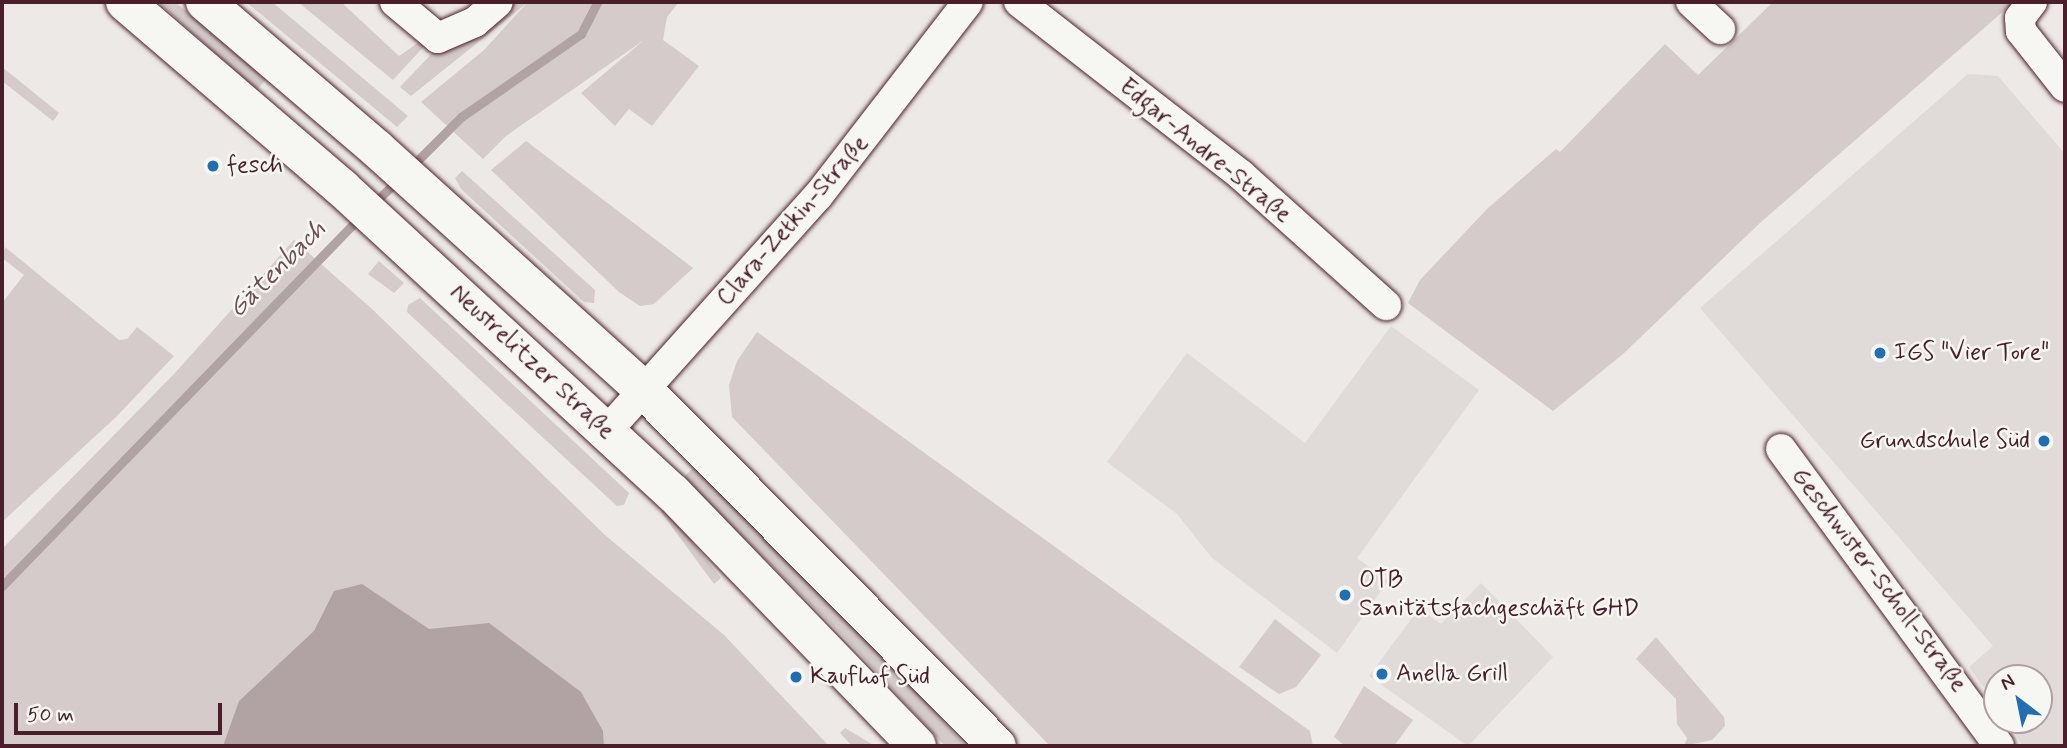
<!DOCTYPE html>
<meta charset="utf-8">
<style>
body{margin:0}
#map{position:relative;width:2067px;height:748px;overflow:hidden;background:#ece9e6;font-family:Mynerve,sans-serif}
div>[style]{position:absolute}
.built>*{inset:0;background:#e0dad8}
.green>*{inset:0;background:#d4cbca}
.water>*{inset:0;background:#b1a2a3}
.stream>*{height:9px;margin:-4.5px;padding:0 4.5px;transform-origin:4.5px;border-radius:4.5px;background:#b1a2a3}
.roads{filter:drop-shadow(0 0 2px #4a1f2b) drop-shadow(0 0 2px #4a1f2b)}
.street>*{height:30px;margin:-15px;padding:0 15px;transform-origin:15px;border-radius:15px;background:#f6f6f2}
.secondary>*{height:38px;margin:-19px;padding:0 19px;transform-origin:19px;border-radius:19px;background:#f6f6f2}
.dots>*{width:19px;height:19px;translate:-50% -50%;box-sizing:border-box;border:4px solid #f6f6f2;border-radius:50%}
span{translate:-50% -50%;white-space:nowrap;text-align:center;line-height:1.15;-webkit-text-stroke:5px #f6f6f2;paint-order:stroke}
.street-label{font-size:24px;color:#4a1f2b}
.poi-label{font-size:24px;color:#4a1f2b}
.left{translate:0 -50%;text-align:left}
.right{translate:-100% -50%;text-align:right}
.water-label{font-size:26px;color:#6e4d55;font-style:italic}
.frame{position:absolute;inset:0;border:4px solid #4a1f2b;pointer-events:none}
.north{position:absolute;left:1983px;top:664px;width:70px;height:70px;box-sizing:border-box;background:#f6f6f2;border:2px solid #b1a0a2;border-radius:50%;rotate:328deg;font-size:19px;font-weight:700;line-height:28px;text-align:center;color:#4a1f2b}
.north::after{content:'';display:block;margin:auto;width:24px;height:32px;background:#1f6fb2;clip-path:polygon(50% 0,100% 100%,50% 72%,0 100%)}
.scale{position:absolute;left:14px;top:703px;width:208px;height:32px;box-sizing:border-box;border:4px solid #4a1f2b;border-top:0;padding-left:9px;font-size:21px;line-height:24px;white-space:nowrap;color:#4a1f2b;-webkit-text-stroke:5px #f6f6f2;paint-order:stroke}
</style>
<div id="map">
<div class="built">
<div style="clip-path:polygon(1968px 74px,1998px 76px,2065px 154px,2065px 746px,2023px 746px,2007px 720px,2039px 720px,2039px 678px,1997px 678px,1997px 706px,1969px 667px,1993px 646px,1700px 308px)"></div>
<div style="clip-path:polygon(1391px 326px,1479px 390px,1357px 558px,1388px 581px,1337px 653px,1212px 558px,1177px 514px,1107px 462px,1187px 353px,1305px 443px)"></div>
<div style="clip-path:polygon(1481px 583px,1553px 657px,1468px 746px,1369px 676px,1412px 618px,1422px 611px,1441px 624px)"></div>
</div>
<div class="green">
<div style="clip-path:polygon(158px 2px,175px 2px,266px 79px,257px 90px)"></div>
<div style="clip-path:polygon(246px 2px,272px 2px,408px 116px,397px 127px)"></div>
<div style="clip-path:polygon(298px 2px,341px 2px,399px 56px,422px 40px,428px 42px,393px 80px)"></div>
<div style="clip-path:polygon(511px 2px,679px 2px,667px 17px,663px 40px,699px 66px,652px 126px,629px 109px,615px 126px,581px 93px,644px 40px,506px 136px,483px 159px,421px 102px,484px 50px,527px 3px,411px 96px,400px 87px,440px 45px)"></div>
<div style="clip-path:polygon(1773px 2px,2014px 2px,1761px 222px,1623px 354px,1553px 411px,1408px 303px,1420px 280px,1487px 209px,1556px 149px,1560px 152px,1665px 44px,1698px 75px)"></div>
<div style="clip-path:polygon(2px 67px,59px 113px,53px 121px,2px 81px)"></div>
<div style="clip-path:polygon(526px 141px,693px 268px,654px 304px,640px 306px,619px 292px,491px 170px)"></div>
<div style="clip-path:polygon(462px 171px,595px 290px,594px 303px,584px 302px,461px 189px,455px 178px)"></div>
<div style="clip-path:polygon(294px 240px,372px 309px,605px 535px,724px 635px,829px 746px,2px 746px,2px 549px,174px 374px)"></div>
<div style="clip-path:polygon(5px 247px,119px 340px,127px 339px,137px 327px,174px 356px,116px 417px,2px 522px,2px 303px,24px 275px,2px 258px)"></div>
<div style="clip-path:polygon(379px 261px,404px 283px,394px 293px,368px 274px)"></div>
<div style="clip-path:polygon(420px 298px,629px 493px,624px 505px,617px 506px,407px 312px,408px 305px)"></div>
<div style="clip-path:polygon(757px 332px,1310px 731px,1313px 746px,1050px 746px,732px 417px,729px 385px,737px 361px)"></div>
<div style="clip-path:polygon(695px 466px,854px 624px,966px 746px,945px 746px,842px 635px,683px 478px)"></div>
<div style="clip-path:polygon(665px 508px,721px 578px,714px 584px,661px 512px)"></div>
<div style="clip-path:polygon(1275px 619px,1321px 655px,1296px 687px,1279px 694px,1239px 667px)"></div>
<div style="clip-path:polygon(1656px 637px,1724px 717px,1725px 726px,1712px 740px,1684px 746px,1687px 738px,1677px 724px,1676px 699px,1636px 659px)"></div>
<div style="clip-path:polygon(1364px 686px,1413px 720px,1394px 746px,1345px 746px,1334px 737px)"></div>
<div style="clip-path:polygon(845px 728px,875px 746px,852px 746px,840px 733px)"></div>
</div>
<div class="water">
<div style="clip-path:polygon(362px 584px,429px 629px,489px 623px,581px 692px,603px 731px,604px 746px,223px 746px,239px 701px,314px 631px,334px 591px)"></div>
</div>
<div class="stream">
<div style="left:410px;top:168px;width:72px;rotate:-45deg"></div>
<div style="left:461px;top:117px;width:146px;rotate:-34.7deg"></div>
<div style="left:581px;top:34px;width:36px;rotate:-63deg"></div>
<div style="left:373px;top:204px;width:35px;rotate:-44deg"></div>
<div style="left:2px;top:586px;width:514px;rotate:-45.87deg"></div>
</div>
<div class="roads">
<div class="street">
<div style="left:395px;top:2px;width:56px;rotate:39.9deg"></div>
<div style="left:438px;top:38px;width:40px;rotate:-23.4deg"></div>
<div style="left:475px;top:22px;width:30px;rotate:-41deg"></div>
<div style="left:1019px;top:2px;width:281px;rotate:37.9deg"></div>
<div style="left:1241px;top:175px;width:195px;rotate:41.9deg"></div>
<div style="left:1691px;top:2px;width:40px;rotate:43deg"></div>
<div style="left:2032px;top:2px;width:20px;rotate:127deg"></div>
<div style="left:2020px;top:18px;width:13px;rotate:86deg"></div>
<div style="left:2021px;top:31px;width:71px;rotate:51.8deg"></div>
<div style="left:606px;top:432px;width:317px;rotate:-48.1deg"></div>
<div style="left:818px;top:196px;width:245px;rotate:-52.3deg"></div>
<div style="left:1781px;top:449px;width:368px;rotate:53.7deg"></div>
</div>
<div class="secondary">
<div style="left:125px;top:2px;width:286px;rotate:40.6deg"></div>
<div style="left:342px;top:188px;width:450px;rotate:42.7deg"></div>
<div style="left:673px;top:493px;width:351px;rotate:46deg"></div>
<div style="left:205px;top:2px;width:226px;rotate:40.5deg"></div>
<div style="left:377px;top:149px;width:360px;rotate:42.1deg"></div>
<div style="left:644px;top:390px;width:501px;rotate:45.24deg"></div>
</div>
</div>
<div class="dots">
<div style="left:213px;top:166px;background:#1f6fb2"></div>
<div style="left:1880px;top:353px;background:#1f6fb2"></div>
<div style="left:2044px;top:441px;background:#1f6fb2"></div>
<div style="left:1345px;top:595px;background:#1f6fb2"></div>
<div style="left:1382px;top:674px;background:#1f6fb2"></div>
<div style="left:796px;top:677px;background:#1f6fb2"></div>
</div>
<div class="street-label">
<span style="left:1205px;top:151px;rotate:39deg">Edgar-Andre-Straße</span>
<span style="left:793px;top:221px;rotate:-49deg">Clara-Zetkin-Straße</span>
<span style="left:532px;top:362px;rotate:43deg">Neustrelitzer Straße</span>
<span style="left:1879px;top:580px;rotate:53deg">Geschwister-Scholl-Straße</span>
</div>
<div class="poi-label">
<span class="left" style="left:227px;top:166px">fesch</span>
<span class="left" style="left:1894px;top:353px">IGS "Vier Tore"</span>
<span class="right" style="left:2030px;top:441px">Grundschule Süd</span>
<span class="left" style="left:1359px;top:595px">OTB<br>Sanitätsfachgeschäft GHD</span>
<span class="left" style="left:1396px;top:674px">Anella Grill</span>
<span class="left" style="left:810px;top:677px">Kaufhof Süd</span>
</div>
<div class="water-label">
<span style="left:278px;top:270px;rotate:-45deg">Gätenbach</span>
</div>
<div class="frame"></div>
<div class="north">N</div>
<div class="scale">50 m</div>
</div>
